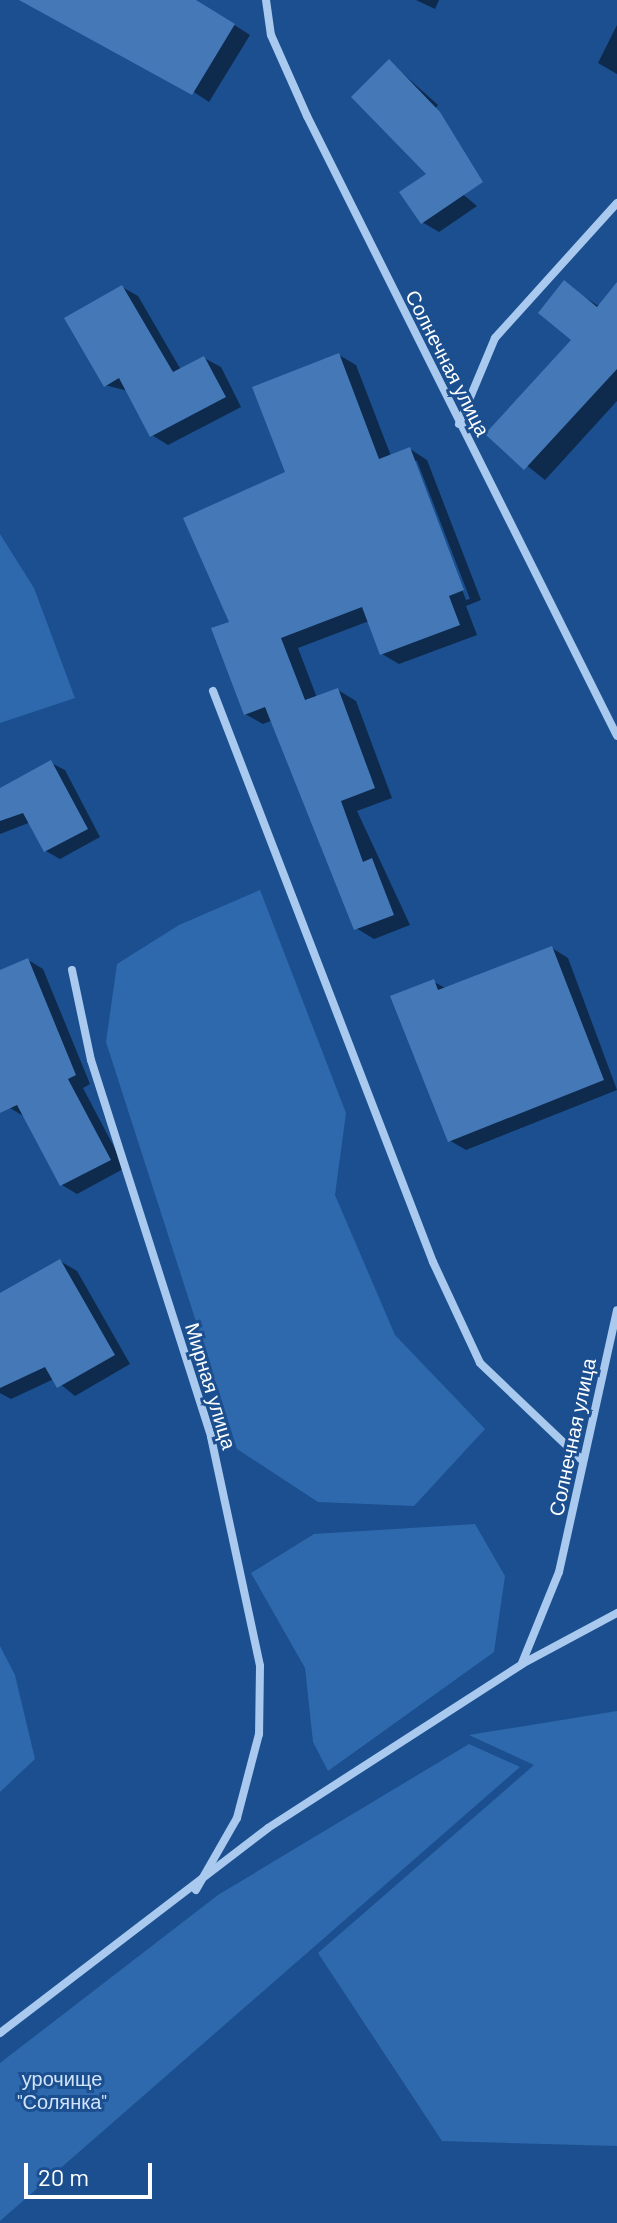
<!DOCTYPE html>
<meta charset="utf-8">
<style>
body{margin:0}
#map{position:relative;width:617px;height:2223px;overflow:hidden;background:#1b4f8f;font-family:Barlow,sans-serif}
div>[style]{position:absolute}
.green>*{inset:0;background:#2e69ad}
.shadow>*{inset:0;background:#0007}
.building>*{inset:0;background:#4478b7}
.street>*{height:8px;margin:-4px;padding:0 4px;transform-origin:4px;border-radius:4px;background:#a9c9ee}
span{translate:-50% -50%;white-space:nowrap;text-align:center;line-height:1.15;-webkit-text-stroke:6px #1b4f8f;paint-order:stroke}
.street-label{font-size:20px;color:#fff}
.park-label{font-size:20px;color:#cfe3fa}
.scale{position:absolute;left:24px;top:2163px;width:128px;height:36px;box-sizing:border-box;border:4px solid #fff;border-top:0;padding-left:10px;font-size:24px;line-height:28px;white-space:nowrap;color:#fff;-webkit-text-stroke:6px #1b4f8f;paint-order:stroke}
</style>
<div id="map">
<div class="green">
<div style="clip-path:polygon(0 534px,34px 588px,75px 698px,0 723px)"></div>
<div style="clip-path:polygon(260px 890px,346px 1113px,335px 1195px,395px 1335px,485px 1429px,414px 1506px,318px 1502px,237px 1449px,106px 1042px,117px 964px,179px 925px)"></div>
<div style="clip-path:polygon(475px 1524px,505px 1576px,494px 1652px,328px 1771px,313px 1742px,305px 1668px,251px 1573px,314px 1534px)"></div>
<div style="clip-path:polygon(0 1646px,15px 1675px,35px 1759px,0 1792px)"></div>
<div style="clip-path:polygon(617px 1711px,617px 2146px,442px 2141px,318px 1953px,534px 1765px,469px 1735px)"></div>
<div style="clip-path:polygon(469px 1744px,520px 1767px,0 2221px,0 2063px,218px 1895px)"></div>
</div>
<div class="shadow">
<div style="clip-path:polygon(54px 0,195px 0,250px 35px,209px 102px)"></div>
<div style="clip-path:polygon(416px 0,439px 0,435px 9px)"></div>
<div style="clip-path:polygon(617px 25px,617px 74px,598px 63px)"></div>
<div style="clip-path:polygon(390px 62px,438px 105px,406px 144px)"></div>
<div style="clip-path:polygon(448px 182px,477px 206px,439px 232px,422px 222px)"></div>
<div style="clip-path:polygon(617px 286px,617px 401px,545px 480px,488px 434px,574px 340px,572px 289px,600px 307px)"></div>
<div style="clip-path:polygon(122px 287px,138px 296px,181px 370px,204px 358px,221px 367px,241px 407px,168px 445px,152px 435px,128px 391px,105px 385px)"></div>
<div style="clip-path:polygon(evenodd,339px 355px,356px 365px,391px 456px,410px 449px,427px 460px,481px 600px,466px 606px,477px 635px,399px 664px,382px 654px,369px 621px,298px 648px,317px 698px,338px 690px,356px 701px,392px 798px,357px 811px,410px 925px,374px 939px,356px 928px,273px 720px,263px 724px,245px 714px,231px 623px,339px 355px,413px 461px,417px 461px,470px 599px,466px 600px,413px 461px)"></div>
<div style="clip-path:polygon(51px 763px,65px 770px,100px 837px,60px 859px,46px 851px,31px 822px,0 834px,0 790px)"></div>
<div style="clip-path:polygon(552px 948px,568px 958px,617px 1090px,466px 1150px,449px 1140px,434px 982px,447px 989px)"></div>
<div style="clip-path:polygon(28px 960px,43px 969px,90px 1084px,83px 1088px,125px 1168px,77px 1194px,62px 1185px,25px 1117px,0 1102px,0 971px)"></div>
<div style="clip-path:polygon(60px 1261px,77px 1271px,130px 1364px,75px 1396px,54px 1379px,11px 1399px,0 1393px,0 1296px)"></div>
</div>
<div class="building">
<div style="clip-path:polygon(19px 0,196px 0,235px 24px,192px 95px)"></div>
<div style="clip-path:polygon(389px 59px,440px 112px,483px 182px,421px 224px,399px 192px,426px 174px,351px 97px)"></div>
<div style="clip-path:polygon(564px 280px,597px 307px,617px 282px,617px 369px,524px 470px,485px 434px,571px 340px,538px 313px)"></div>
<div style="clip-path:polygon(122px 285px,173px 372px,204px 356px,226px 397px,150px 437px,119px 378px,104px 387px,64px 318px)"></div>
<div style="clip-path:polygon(339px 353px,379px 459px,410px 447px,464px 590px,449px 596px,460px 625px,380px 655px,362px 607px,281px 638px,305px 700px,338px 688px,375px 788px,341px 801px,363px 862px,372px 858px,394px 915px,354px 930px,265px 707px,244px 715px,211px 628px,229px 622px,183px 518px,285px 472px,252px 387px)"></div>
<div style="clip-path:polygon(51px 760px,88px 829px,44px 852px,23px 813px,0 821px,0 788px)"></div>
<div style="clip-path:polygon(552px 946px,604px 1080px,448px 1142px,390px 996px,434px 979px,438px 990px)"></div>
<div style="clip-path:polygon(28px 958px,76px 1075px,68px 1079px,111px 1160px,60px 1186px,17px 1105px,0 1113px,0 970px)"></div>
<div style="clip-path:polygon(60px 1259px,115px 1355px,57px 1388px,45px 1367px,0 1388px,0 1293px)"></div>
</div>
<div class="street">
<div style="left:266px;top:0;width:35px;rotate:82deg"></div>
<div style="left:271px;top:35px;width:89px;rotate:66deg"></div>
<div style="left:307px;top:116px;width:693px;rotate:63.43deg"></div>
<div style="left:459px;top:424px;width:93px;rotate:-67.3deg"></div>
<div style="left:495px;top:338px;width:182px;rotate:-47.9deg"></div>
<div style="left:213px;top:691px;width:612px;rotate:68.93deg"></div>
<div style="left:433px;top:1262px;width:111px;rotate:65deg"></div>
<div style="left:480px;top:1363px;width:141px;rotate:43.6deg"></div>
<div style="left:72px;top:970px;width:92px;rotate:78.1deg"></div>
<div style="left:91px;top:1060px;width:396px;rotate:72.3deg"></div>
<div style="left:211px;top:1437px;width:234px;rotate:77.9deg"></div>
<div style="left:260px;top:1666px;width:68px;rotate:90.8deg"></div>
<div style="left:259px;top:1734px;width:87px;rotate:104.7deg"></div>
<div style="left:237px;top:1818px;width:83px;rotate:119.7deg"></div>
<div style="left:522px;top:1663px;width:98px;rotate:-67.9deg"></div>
<div style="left:559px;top:1572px;width:268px;rotate:-77.5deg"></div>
<div style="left:0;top:2033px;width:337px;rotate:-37.4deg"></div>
<div style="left:268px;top:1828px;width:302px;rotate:-32.8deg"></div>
<div style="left:522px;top:1664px;width:108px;rotate:-28.2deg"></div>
</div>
<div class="street-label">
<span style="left:448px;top:363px;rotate:63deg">Солнечная улица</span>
<span style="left:211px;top:1386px;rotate:73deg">Мирная улица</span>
<span style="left:572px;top:1437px;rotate:-78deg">Солнечная улица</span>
</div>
<div class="park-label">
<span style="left:62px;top:2090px">урочище<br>"Солянка"</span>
</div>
<div class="scale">20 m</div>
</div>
